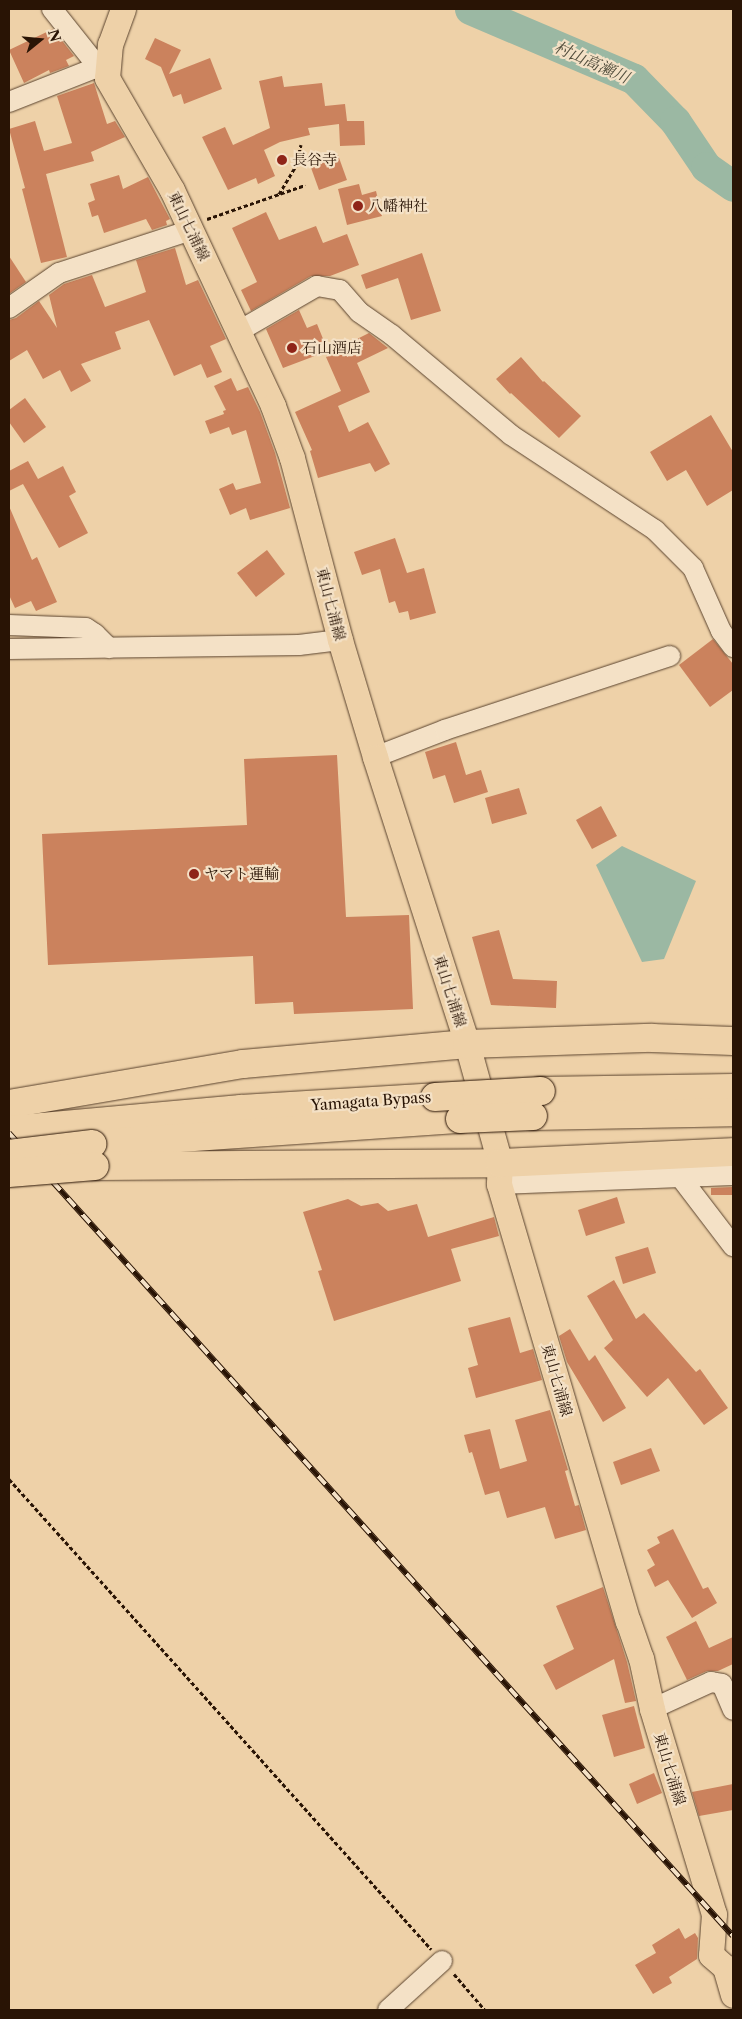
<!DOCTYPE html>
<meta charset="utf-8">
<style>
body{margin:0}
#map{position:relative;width:742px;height:2019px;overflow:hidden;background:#eed1a8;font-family:"Libre Caslon Text","Noto Serif JP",serif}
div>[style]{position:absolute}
.water>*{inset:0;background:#9bb8a3}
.river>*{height:31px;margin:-15.5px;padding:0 15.5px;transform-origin:15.5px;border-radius:15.5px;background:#9bb8a3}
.building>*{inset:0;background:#cb825d}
.path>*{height:3px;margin-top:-1.5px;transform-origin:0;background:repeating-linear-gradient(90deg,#291405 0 4px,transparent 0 6.5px)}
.roads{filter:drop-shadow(0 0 1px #5a432e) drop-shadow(0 0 1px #5a432e)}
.minor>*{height:20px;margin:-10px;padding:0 10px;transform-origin:10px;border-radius:10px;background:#f4e1c6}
.major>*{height:25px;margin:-12.5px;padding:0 12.5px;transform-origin:12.5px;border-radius:12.5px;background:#eed1a8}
.highway>*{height:28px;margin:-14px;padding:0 14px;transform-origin:14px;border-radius:14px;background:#eed1a8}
.rail>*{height:5.5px;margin-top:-2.75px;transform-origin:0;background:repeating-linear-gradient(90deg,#f4e1c6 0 11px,#291405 0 22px);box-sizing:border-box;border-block:1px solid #291405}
.bridges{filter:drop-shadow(0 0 1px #291405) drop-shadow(0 0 1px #291405)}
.highway-bridge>*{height:28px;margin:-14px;padding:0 14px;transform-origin:14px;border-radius:14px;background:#eed1a8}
.dots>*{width:14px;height:14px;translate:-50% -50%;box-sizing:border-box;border:2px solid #f4e1c6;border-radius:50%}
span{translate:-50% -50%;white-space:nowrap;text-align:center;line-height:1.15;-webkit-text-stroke:4.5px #f4e1c6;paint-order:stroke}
.poi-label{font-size:15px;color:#291405}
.left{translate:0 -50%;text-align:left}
.street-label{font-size:15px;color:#291405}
.water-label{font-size:16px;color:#514d3c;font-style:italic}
.frame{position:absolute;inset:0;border:10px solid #291405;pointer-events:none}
.north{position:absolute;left:15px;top:15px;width:50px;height:50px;-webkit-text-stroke:4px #f4e1c6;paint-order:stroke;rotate:73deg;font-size:14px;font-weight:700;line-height:20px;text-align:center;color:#291405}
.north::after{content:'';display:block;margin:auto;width:18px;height:22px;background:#291405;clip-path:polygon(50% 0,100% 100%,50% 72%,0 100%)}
</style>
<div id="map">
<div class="water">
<div style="clip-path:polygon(622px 846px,696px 881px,664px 959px,642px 962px,596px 865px)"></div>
</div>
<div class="river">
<div style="left:470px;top:9px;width:178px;rotate:23.1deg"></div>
<div style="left:634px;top:79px;width:59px;rotate:45.7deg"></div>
<div style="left:675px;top:121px;width:55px;rotate:56deg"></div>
<div style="left:706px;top:167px;width:33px;rotate:35deg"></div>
</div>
<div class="building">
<div style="clip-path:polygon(53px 29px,74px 56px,66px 60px,69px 66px,50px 73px,49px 70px,24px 83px,9px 50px)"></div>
<div style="clip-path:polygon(155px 38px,181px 50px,169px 74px,210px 58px,222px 89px,184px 104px,181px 94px,173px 97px,161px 67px,145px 59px)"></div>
<div style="clip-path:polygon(282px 76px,284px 87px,322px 83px,325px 106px,345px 104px,347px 121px,364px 121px,365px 145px,340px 146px,339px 124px,308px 128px,310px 135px,280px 142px,264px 150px,275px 176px,258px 184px,256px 178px,228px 190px,202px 137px,225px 127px,233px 145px,270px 128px,259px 81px)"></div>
<div style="clip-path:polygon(94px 83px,107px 124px,115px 121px,125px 137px,91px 152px,94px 161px,46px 174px,67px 257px,41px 263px,22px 189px,25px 188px,9px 129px,35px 121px,44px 151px,72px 143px,57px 96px)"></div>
<div style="clip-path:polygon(338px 155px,347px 180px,319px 190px,310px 165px)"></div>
<div style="clip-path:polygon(119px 175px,123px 189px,148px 177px,170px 219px,166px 221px,167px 225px,152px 230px,146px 219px,104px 233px,98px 215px,92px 217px,88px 203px,95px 200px,90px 184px)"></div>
<div style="clip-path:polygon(359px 184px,362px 195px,376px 191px,382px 216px,347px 225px,338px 189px)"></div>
<div style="clip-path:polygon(266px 212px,279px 240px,316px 226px,323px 243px,347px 234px,359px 265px,330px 276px,311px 276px,251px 311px,241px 290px,257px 282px,232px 228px)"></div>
<div style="clip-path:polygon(175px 248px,186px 285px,198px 280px,226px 339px,210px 346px,222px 372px,207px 378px,201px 364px,174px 376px,149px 320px,115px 332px,121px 349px,81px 364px,91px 381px,71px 392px,60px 370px,43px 379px,27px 350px,9px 361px,9px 320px,16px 318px,39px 301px,57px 328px,49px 295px,64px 284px,92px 275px,105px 307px,146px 292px,136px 260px)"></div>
<div style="clip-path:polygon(422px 253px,441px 311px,411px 320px,398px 278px,366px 289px,361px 275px)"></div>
<div style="clip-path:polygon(9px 256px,26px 282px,9px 294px)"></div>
<div style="clip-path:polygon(299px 310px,307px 328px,317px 324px,328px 351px,283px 368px,266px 329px)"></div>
<div style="clip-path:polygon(369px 333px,388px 348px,357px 363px,370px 392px,338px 406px,349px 432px,368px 422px,390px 464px,375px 472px,370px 463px,318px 478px,310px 451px,312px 450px,295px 412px,341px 391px,326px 357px,355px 345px,353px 341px)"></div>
<div style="clip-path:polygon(521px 357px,543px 382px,544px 381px,581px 416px,559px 438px,511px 393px,510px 394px,496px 379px)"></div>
<div style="clip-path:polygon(231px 378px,237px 391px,248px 387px,260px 412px,275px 453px,290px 508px,250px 520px,246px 508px,230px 515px,219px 489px,233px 483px,236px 490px,261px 483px,246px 430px,232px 435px,229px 427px,210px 434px,205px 421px,224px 414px,223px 411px,226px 410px,214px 386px)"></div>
<div style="clip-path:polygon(25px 398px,46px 427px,24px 443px,9px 422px,9px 410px)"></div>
<div style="clip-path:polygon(711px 415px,733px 452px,733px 490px,707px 506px,686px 470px,667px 481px,650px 452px)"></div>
<div style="clip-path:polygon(28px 461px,38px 479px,63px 466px,76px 492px,69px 496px,88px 533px,59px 548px,23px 484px,9px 491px,9px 471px)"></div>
<div style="clip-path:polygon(9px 506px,32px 560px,37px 557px,57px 602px,36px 611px,31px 601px,15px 608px,9px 595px)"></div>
<div style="clip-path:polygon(395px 538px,407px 573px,424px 568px,436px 613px,410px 620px,408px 611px,399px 613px,395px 601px,389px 603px,380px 569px,362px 575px,354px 552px)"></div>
<div style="clip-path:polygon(267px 550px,285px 574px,256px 597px,237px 573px)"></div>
<div style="clip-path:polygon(713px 639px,733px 664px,733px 690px,710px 707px,679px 665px)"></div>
<div style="clip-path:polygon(456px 742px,466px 775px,481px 770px,488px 792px,454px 803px,445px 775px,433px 779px,425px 752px)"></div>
<div style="clip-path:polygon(337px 755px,346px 917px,409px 915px,413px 1009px,294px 1014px,293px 1002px,255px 1004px,253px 956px,48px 965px,42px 834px,247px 825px,244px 759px)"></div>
<div style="clip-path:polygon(519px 788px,527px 814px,492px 824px,485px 798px)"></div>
<div style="clip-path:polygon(601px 806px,617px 836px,592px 849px,576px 820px)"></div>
<div style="clip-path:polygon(499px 930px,513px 979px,557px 981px,556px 1008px,491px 1005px,472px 937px)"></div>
<div style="clip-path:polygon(733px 1187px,733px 1195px,711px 1195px,711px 1188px)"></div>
<div style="clip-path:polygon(617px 1197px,625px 1223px,586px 1236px,578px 1210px)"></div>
<div style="clip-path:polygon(348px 1199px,361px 1206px,378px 1203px,388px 1211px,417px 1204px,428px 1237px,494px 1217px,499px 1236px,451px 1249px,461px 1281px,334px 1321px,318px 1271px,322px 1270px,303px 1212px)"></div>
<div style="clip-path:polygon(648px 1247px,656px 1273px,623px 1284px,615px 1257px)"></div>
<div style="clip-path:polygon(614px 1280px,636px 1319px,644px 1313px,696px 1372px,700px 1369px,728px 1408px,704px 1425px,668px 1378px,647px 1397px,604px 1348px,613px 1340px,587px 1296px)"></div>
<div style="clip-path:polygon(510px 1317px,520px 1353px,533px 1349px,542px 1380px,476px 1398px,468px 1368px,478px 1365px,468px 1328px)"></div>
<div style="clip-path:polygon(570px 1329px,589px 1361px,595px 1355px,626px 1408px,603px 1422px,567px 1362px,559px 1336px)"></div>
<div style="clip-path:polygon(550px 1410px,568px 1470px,565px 1471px,575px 1506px,579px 1505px,586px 1530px,555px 1539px,545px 1507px,507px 1518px,499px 1491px,485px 1495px,472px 1452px,469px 1453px,464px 1435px,490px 1429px,500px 1469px,527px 1461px,515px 1420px)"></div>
<div style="clip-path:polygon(651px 1448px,660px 1471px,621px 1485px,613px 1462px)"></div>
<div style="clip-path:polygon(673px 1529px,703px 1589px,708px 1587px,717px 1603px,692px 1618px,668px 1580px,655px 1587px,647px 1570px,655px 1565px,647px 1550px,660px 1543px,657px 1537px)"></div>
<div style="clip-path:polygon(603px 1587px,627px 1662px,636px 1701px,625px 1703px,614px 1659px,556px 1690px,543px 1665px,574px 1649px,556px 1606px)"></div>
<div style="clip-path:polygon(696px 1621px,709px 1648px,733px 1637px,733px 1664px,718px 1671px,707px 1671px,687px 1680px,666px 1637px)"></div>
<div style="clip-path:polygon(634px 1706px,645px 1748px,614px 1757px,602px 1715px)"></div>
<div style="clip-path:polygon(654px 1773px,662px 1793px,637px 1804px,629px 1784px)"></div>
<div style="clip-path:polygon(733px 1784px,733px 1810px,699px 1816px,692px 1792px)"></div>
<div style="clip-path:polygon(679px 1928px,685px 1939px,695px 1933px,698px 1938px,697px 1959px,669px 1977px,672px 1983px,653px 1994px,635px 1965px,656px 1953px,652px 1945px)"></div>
</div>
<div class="path">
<div style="left:279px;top:194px;width:33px;rotate:-59deg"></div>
<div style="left:296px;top:166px;width:22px;rotate:-77deg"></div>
<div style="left:207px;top:219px;width:104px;rotate:-19.1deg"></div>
<div style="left:9px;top:1479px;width:632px;rotate:48.08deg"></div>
<div style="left:454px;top:1974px;width:48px;rotate:49.3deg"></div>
</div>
<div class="roads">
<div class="minor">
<div style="left:52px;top:9px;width:87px;rotate:51.5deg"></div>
<div style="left:9px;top:102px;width:96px;rotate:-21.5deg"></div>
<div style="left:9px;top:308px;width:61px;rotate:-35deg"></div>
<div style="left:59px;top:273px;width:139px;rotate:-18deg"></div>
<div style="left:239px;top:331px;width:90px;rotate:-30deg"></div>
<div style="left:317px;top:286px;width:23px;rotate:10deg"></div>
<div style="left:340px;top:290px;width:29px;rotate:49deg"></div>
<div style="left:359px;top:312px;width:40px;rotate:34.9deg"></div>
<div style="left:392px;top:335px;width:155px;rotate:40deg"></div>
<div style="left:511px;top:435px;width:173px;rotate:33.4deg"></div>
<div style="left:655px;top:530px;width:54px;rotate:45deg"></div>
<div style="left:693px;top:568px;width:69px;rotate:66deg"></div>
<div style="left:721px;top:631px;width:20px;rotate:53deg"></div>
<div style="left:9px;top:625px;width:77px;rotate:2.2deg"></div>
<div style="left:86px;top:628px;width:11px;rotate:34deg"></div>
<div style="left:95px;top:634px;width:20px;rotate:45deg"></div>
<div style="left:9px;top:649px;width:290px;rotate:-0.8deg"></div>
<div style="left:299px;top:645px;width:41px;rotate:-7deg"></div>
<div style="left:375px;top:757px;width:75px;rotate:-21.1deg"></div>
<div style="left:445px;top:730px;width:237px;rotate:-18.2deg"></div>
<div style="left:681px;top:1178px;width:86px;rotate:52.6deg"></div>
<div style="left:499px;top:1184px;width:234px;rotate:-2.2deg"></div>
<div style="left:652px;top:1709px;width:65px;rotate:-24.6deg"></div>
<div style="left:711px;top:1682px;width:11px;rotate:10deg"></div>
<div style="left:722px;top:1684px;width:28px;rotate:67deg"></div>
<div style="left:388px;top:2010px;width:73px;rotate:-42.2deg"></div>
</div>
<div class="major">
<div style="left:123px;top:9px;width:37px;rotate:110deg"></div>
<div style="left:110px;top:44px;width:34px;rotate:95deg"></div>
<div style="left:107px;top:78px;width:129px;rotate:59.9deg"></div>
<div style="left:172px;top:190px;width:238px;rotate:64.9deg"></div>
<div style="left:273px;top:406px;width:55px;rotate:69.9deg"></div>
<div style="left:292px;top:458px;width:188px;rotate:75.2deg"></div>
<div style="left:340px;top:640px;width:122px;rotate:73.3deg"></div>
<div style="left:375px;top:757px;width:301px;rotate:72.2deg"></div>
<div style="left:467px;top:1044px;width:123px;rotate:74.5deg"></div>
<div style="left:500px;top:1163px;width:21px;rotate:93deg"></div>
<div style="left:499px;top:1184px;width:456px;rotate:73.6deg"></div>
<div style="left:628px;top:1621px;width:39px;rotate:71deg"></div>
<div style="left:641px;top:1658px;width:52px;rotate:77.8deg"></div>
<div style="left:652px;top:1709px;width:214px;rotate:73.2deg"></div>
<div style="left:714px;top:1914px;width:41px;rotate:94.2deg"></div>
<div style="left:711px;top:1955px;width:18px;rotate:41deg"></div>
<div style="left:725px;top:1967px;width:29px;rotate:74deg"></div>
</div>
<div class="highway">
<div style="left:541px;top:1091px;width:192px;rotate:-0.9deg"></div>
<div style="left:9px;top:1104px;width:237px;rotate:-9.7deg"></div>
<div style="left:243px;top:1064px;width:225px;rotate:-5.1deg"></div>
<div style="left:467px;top:1044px;width:185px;rotate:-1.9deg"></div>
<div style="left:652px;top:1038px;width:81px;rotate:2.1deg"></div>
<div style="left:533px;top:1116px;width:200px;rotate:-1.1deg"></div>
<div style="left:9px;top:1130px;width:233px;rotate:-5.2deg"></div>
<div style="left:241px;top:1109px;width:194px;rotate:-3.5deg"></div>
<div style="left:92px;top:1144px;width:369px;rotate:-3.9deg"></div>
<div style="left:95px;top:1166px;width:405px;rotate:-0.4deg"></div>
<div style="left:500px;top:1163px;width:233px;rotate:-2.7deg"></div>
</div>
</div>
<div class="rail">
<div style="left:9px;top:1133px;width:1081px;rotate:47.96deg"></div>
</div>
<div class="bridges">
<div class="highway-bridge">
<div style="left:435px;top:1097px;width:106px;rotate:-3.2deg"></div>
<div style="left:460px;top:1119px;width:73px;rotate:-2.4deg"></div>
<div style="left:9px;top:1154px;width:84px;rotate:-6.9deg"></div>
<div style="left:9px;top:1173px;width:86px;rotate:-4.7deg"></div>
</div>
</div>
<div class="dots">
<div style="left:282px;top:160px;background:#8f2418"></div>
<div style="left:358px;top:206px;background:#8f2418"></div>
<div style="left:292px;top:348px;background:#8f2418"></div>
<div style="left:194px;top:874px;background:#8f2418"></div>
</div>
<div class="poi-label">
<span class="left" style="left:292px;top:160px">長谷寺</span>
<span class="left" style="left:368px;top:206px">八幡神社</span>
<span class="left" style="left:302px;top:348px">石山酒店</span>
<span class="left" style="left:204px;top:874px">ヤマト運輸</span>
</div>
<div class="street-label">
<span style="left:189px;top:226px;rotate:64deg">東山七浦線</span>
<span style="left:331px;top:604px;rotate:75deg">東山七浦線</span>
<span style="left:450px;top:991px;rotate:72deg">東山七浦線</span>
<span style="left:371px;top:1101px;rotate:-4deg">Yamagata Bypass</span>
<span style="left:557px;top:1380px;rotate:74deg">東山七浦線</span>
<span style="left:670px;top:1769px;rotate:73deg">東山七浦線</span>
</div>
<div class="water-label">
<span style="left:592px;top:62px;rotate:24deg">村山高瀬川</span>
</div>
<div class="frame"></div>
<div class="north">N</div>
</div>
